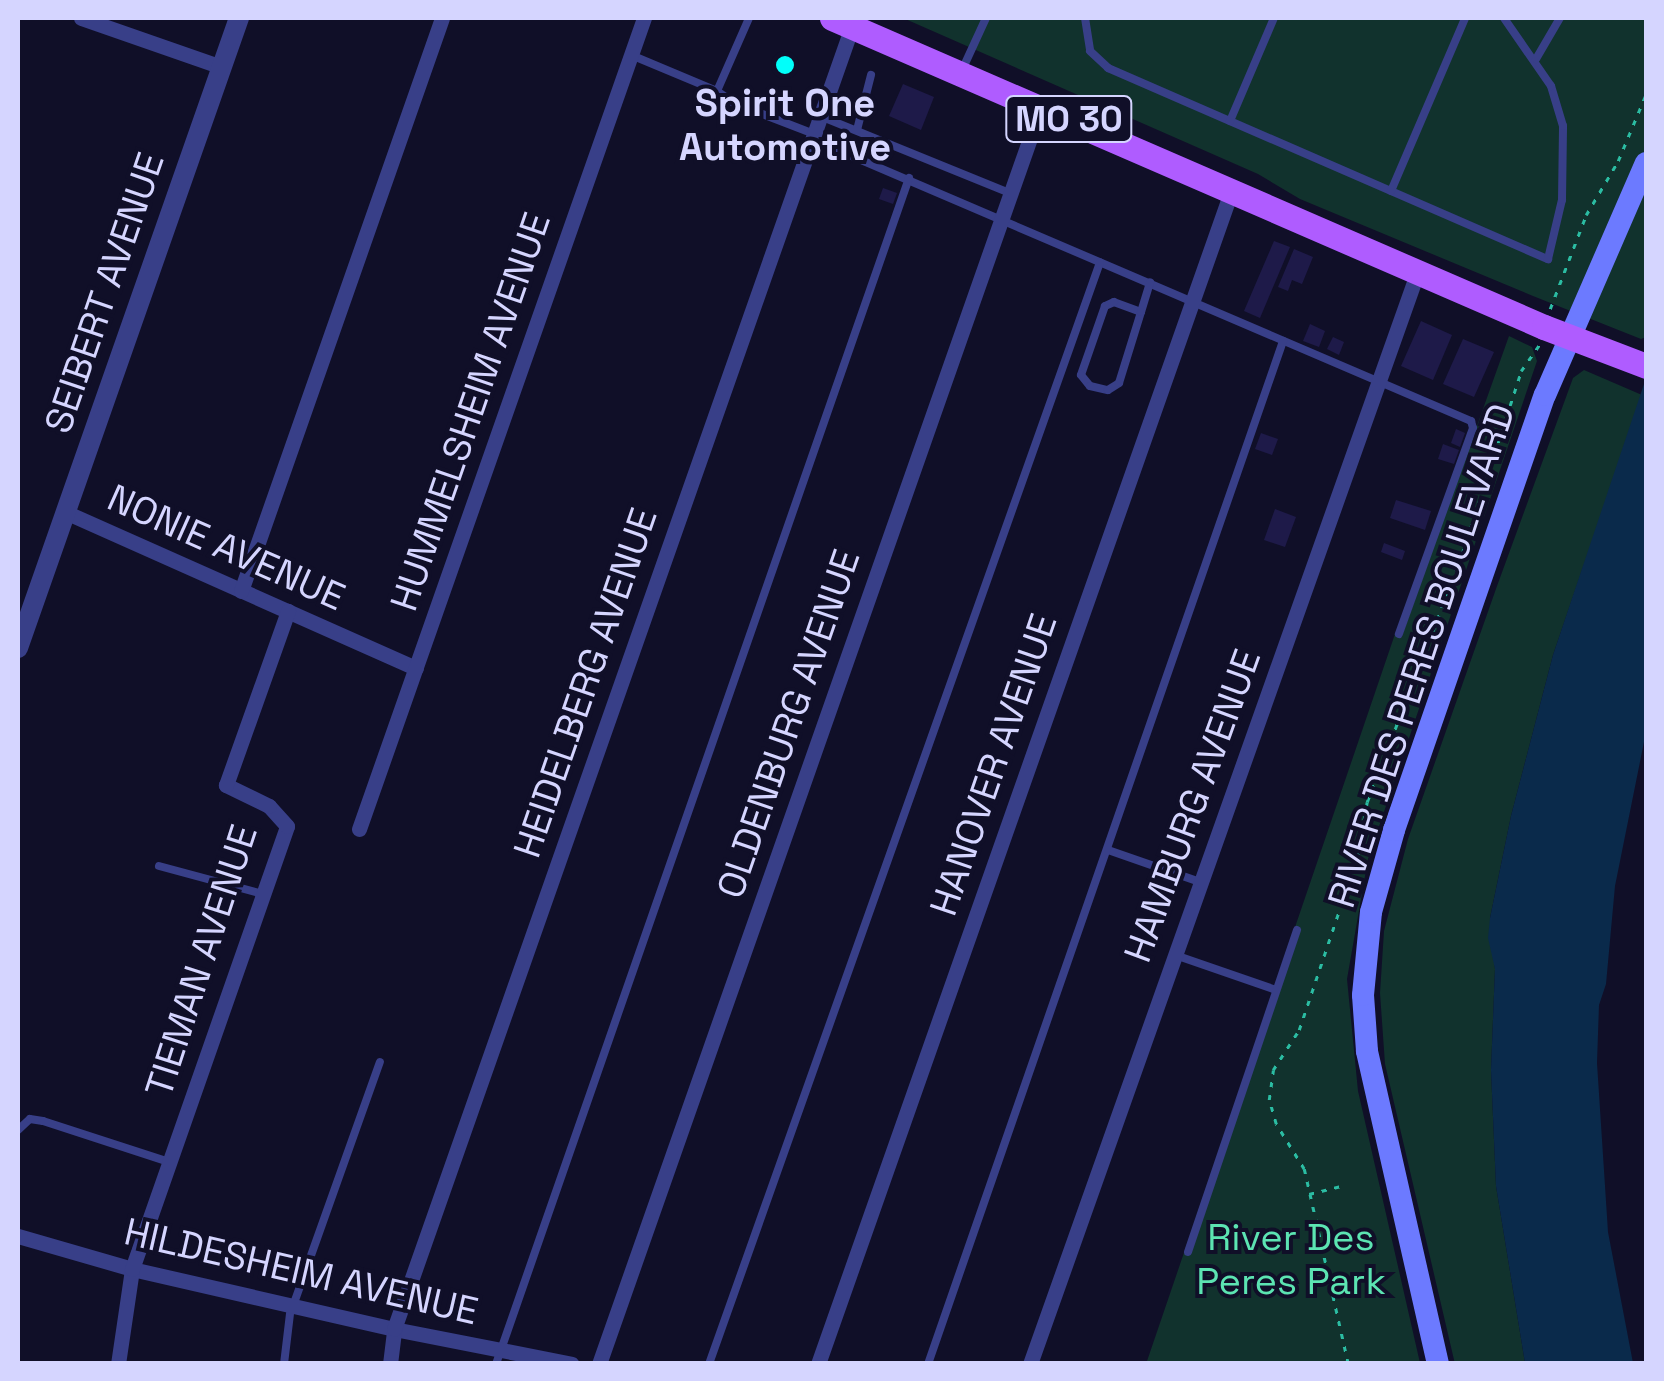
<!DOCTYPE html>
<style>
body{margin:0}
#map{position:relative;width:1664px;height:1381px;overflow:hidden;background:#100f28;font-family:"Space Grotesk",sans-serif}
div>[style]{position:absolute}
.green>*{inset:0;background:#11322d}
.water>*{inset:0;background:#0a2a4b}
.building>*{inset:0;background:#1e1a49}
.path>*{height:2.5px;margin-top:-1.25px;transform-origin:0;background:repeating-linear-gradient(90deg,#2bbda3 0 5px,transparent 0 13px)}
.service>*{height:8px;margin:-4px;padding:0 4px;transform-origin:4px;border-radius:4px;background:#383f88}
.minor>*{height:15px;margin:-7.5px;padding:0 7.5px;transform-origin:7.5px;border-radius:7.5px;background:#383f88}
.tertiary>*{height:20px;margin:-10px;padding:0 10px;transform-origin:10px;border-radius:10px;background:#383f88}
.secondary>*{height:22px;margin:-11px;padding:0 11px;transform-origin:11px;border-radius:11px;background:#6c7aff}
.primary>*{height:25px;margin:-12.5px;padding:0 12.5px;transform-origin:12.5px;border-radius:12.5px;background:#af5cff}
.dots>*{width:28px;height:28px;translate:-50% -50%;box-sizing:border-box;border:5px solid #100f28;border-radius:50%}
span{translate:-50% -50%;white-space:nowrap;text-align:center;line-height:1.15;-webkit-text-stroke:8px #100f28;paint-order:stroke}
.shield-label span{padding:2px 8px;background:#100f28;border:2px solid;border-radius:8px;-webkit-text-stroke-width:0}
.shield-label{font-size:35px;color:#d5d5ff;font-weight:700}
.poi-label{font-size:38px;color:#d5d5ff;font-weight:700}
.street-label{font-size:38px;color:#d5d5ff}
.park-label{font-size:38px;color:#5ce4b2}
.frame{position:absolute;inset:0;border:20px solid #d5d5ff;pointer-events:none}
</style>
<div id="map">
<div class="green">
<div style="clip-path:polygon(903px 18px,1646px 18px,1646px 337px,1641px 339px,1533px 296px,1300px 199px,1258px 174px)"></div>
<div style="clip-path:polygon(1509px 336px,1532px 347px,1537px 361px,1368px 859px,1347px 979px,1358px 1091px,1420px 1363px,1146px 1364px,1395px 634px,1402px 636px)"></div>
<div style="clip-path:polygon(1584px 370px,1642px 395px,1553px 655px,1511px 816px,1490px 918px,1495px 969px,1491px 1070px,1496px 1186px,1525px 1363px,1455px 1364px,1385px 1064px,1380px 993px,1384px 931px,1408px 839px,1497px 586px,1573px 378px)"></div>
</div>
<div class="water">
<div style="clip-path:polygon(1646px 378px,1646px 732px,1615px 886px,1606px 984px,1599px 1005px,1597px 1063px,1608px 1232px,1633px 1363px,1525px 1363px,1496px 1186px,1491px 1070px,1495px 969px,1488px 938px,1490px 918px,1511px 816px,1553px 655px)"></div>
</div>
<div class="building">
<div style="clip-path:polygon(903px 84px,934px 97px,921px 130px,889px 116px)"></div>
<div style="clip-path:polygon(883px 188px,897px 193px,893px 204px,879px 199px)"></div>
<div style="clip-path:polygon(1274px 241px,1290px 247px,1260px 318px,1244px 311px)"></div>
<div style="clip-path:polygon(1294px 249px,1313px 257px,1302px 284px,1292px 280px,1288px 291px,1278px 287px)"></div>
<div style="clip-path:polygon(1421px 321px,1452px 335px,1433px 380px,1401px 366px)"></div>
<div style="clip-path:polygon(1310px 324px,1325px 331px,1319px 347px,1303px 341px)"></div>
<div style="clip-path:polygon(1333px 337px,1344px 342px,1339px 355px,1327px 349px)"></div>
<div style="clip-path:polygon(1463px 339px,1494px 352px,1474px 397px,1443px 384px)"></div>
<div style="clip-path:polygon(1456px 429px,1465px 433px,1460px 447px,1451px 443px)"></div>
<div style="clip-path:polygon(1261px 433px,1278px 439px,1272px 455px,1255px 449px)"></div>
<div style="clip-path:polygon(1443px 444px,1459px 450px,1454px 464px,1438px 459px)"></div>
<div style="clip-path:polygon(1396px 500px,1431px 511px,1425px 530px,1390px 518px)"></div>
<div style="clip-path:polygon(1275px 509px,1296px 517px,1285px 547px,1264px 540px)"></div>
<div style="clip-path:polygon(1384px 543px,1405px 551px,1402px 560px,1381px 552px)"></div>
</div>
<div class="path">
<div style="left:1550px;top:309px;width:101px;rotate:-69deg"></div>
<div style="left:1586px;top:215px;width:63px;rotate:-59.3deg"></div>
<div style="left:1618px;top:161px;width:73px;rotate:-67.3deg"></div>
<div style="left:1309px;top:1194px;width:33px;rotate:-14deg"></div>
<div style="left:1348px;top:1364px;width:200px;rotate:-102.7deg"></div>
<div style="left:1304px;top:1169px;width:53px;rotate:-121.9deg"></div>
<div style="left:1276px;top:1124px;width:25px;rotate:-106deg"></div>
<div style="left:1269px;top:1100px;width:30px;rotate:-82deg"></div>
<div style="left:1273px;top:1070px;width:48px;rotate:-57deg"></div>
<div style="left:1299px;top:1030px;width:182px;rotate:-71.4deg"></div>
<div style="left:1357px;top:858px;width:57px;rotate:-79.9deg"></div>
<div style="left:1367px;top:802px;width:266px;rotate:-69deg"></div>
<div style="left:1462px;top:554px;width:192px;rotate:-72.1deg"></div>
<div style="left:1521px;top:371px;width:32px;rotate:-55deg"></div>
</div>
<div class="service">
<div style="left:1085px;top:18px;width:33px;rotate:81deg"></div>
<div style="left:1090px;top:51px;width:25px;rotate:43deg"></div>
<div style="left:1108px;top:68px;width:480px;rotate:23.5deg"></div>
<div style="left:1548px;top:259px;width:61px;rotate:-76.7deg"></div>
<div style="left:1562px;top:200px;width:74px;rotate:-89.2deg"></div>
<div style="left:1563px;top:126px;width:42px;rotate:-106.7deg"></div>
<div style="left:1551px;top:86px;width:83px;rotate:-124.7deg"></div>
<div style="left:631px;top:55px;width:93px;rotate:22.7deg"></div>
<div style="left:717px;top:91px;width:21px;rotate:35deg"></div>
<div style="left:734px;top:103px;width:86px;rotate:21.2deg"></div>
<div style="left:1536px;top:59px;width:48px;rotate:-59.7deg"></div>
<div style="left:963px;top:68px;width:55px;rotate:-65.3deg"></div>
<div style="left:717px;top:91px;width:80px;rotate:-66.3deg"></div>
<div style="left:820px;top:116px;width:205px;rotate:22.1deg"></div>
<div style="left:1230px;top:121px;width:112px;rotate:-66.9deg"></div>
<div style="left:857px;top:130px;width:57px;rotate:-75.7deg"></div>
<div style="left:812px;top:139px;width:717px;rotate:23.17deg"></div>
<div style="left:1471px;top:421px;width:7px;rotate:74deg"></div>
<div style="left:1473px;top:428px;width:219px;rotate:109.8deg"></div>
<div style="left:1391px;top:191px;width:188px;rotate:-66.8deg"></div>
<div style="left:1141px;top:312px;width:29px;rotate:-160deg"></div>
<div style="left:1114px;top:302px;width:10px;rotate:156deg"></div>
<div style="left:1105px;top:306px;width:73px;rotate:109.2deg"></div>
<div style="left:1081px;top:375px;width:14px;rotate:51deg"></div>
<div style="left:1090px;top:386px;width:18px;rotate:13deg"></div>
<div style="left:1108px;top:390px;width:13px;rotate:-32deg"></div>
<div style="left:1119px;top:383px;width:74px;rotate:-72.8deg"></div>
<div style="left:1141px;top:312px;width:31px;rotate:-73deg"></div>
<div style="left:1108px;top:850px;width:97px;rotate:19.2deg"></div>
<div style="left:159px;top:866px;width:108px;rotate:15.1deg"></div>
<div style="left:1175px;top:955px;width:107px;rotate:19.1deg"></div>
<div style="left:18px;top:1130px;width:16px;rotate:-43deg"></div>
<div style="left:30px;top:1119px;width:13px;rotate:9deg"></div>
<div style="left:43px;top:1121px;width:133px;rotate:18deg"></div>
<div style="left:1188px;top:1252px;width:340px;rotate:-71.3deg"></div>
<div style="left:293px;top:1306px;width:259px;rotate:-70.4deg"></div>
<div style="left:284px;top:1364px;width:59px;rotate:-83.2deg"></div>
<div style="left:496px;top:1364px;width:1256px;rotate:-70.8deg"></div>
<div style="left:709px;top:1364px;width:1169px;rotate:-70.46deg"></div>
<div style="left:928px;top:1364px;width:1083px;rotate:-70.86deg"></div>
</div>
<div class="minor">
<div style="left:81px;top:18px;width:149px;rotate:19.2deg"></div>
<div style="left:65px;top:512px;width:384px;rotate:24deg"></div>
<div style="left:241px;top:591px;width:607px;rotate:-70.67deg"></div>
<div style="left:359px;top:829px;width:860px;rotate:-70.64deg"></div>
<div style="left:18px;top:1236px;width:119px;rotate:16.1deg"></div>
<div style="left:132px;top:1269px;width:269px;rotate:12.9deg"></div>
<div style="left:394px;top:1329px;width:181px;rotate:11.1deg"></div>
<div style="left:118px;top:1364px;width:96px;rotate:-81.6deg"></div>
<div style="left:132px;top:1269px;width:469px;rotate:-70.7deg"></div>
<div style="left:287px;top:826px;width:27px;rotate:-132deg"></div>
<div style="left:269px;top:806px;width:48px;rotate:-154deg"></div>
<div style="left:226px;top:785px;width:185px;rotate:-70.4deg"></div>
<div style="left:390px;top:1364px;width:35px;rotate:-83deg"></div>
<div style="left:394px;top:1329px;width:1381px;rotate:-70.63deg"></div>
<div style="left:599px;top:1364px;width:1332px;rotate:-70.63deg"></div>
<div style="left:818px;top:1364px;width:1246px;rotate:-70.59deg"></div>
<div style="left:1030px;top:1364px;width:1160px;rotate:-70.46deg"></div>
</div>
<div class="tertiary">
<div style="left:18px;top:648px;width:668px;rotate:-70.67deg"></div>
</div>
<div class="secondary">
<div style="left:1438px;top:1364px;width:321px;rotate:-102.8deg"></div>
<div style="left:1367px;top:1051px;width:56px;rotate:-94.1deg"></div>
<div style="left:1363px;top:995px;width:83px;rotate:-84.5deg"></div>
<div style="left:1371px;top:912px;width:85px;rotate:-74.3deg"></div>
<div style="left:1394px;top:830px;width:460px;rotate:-70.9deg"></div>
<div style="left:1545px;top:395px;width:253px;rotate:-66.5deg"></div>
</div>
<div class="primary">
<div style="left:832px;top:18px;width:776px;rotate:23.46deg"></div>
<div style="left:1544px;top:327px;width:109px;rotate:20.9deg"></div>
</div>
<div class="dots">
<div style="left:785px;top:65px;background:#01fffa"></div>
</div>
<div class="shield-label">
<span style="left:1069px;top:119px">MO 30</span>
</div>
<div class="poi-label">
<span style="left:785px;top:126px">Spirit One<br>Automotive</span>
</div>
<div class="street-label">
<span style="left:105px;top:293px;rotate:-71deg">SEIBERT AVENUE</span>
<span style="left:471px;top:412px;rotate:-71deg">HUMMELSHEIM AVENUE</span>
<span style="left:226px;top:548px;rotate:24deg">NONIE AVENUE</span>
<span style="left:1422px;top:656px;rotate:-72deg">RIVER DES PERES BOULEVARD</span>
<span style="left:586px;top:683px;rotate:-71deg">HEIDELBERG AVENUE</span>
<span style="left:789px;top:724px;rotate:-71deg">OLDENBURG AVENUE</span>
<span style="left:994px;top:765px;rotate:-71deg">HANOVER AVENUE</span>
<span style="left:1193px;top:806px;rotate:-70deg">HAMBURG AVENUE</span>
<span style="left:202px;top:961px;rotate:-72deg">TIEMAN AVENUE</span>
<span style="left:301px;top:1272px;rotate:13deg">HILDESHEIM AVENUE</span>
</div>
<div class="park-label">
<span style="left:1291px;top:1260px">River Des<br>Peres Park</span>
</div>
<div class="frame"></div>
</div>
